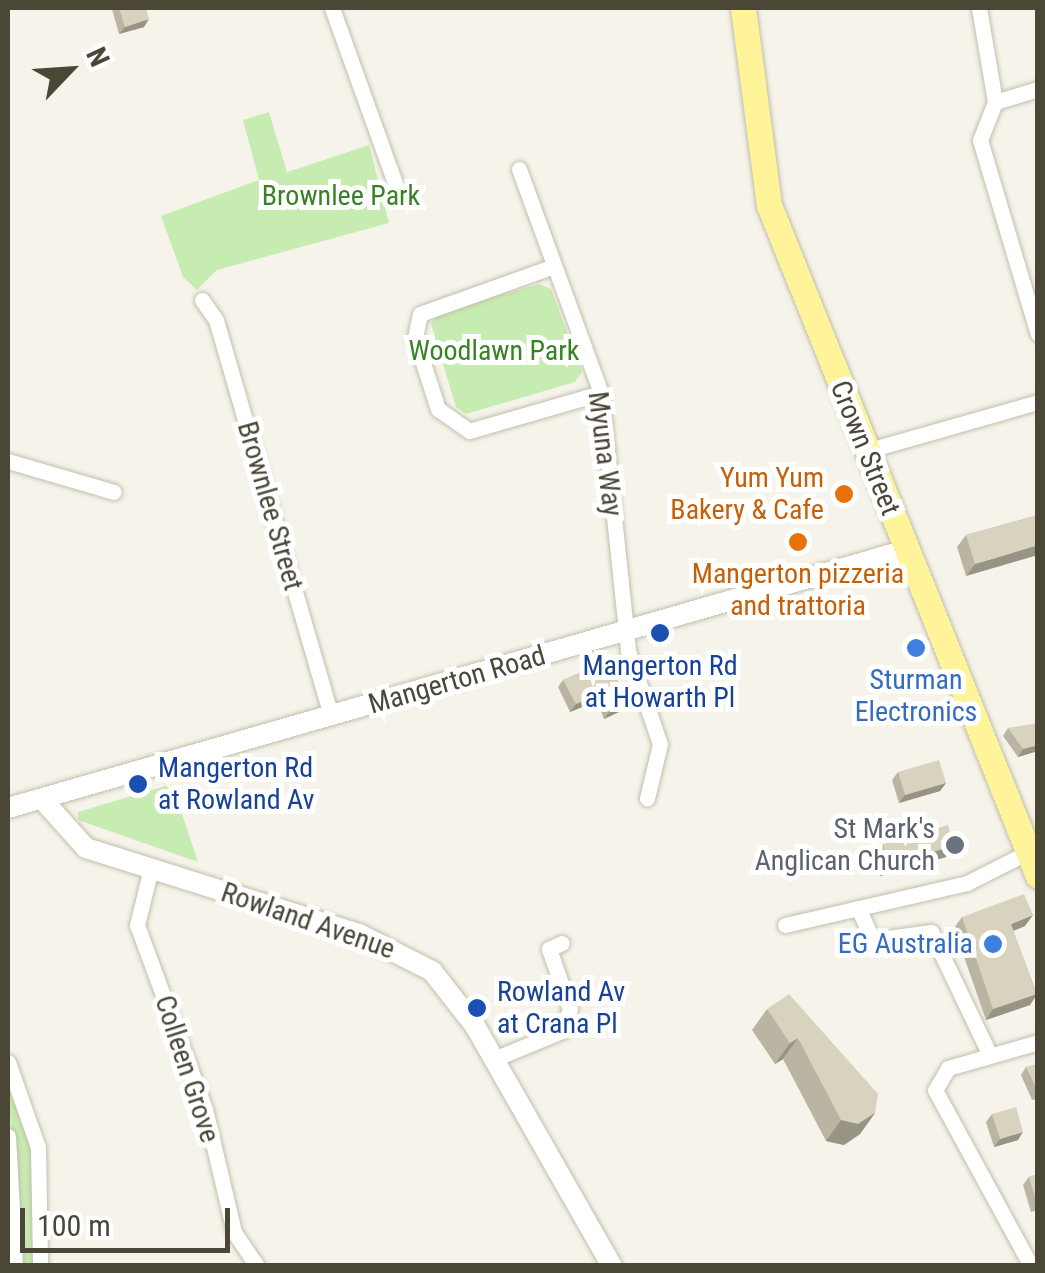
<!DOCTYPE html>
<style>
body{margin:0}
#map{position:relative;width:1045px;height:1273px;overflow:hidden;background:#f6f4ea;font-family:"Roboto Condensed",sans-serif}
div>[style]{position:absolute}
.green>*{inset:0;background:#c7ecb1}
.roads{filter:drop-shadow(0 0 2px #c2bfac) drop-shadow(0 0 2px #c2bfac)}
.minor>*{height:15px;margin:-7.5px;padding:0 7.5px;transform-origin:7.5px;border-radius:7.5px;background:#fff}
.tertiary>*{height:20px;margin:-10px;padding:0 10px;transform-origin:10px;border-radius:10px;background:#fff}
.primary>*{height:25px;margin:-12.5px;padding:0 12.5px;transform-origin:12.5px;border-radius:12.5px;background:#fff49a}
.wall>*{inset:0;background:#bab5a3}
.shaded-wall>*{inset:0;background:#979485}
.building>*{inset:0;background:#d8d3be}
.dots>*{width:28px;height:28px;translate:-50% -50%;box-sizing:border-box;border:5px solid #fff;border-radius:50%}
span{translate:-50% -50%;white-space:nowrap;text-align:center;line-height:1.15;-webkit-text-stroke:10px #fff;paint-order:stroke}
.park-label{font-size:28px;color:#388225}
.street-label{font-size:28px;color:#4b4737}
.food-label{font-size:28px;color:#c56008}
.right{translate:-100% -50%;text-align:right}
.transit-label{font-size:28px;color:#164399}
.left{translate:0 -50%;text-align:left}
.shop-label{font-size:28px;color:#366cbe}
.worship-label{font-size:28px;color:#5b616d}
.frame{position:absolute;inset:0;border:10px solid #4b4737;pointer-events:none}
.north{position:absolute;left:20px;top:20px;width:100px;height:100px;-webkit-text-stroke:8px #fff;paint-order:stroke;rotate:65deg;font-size:28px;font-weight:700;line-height:40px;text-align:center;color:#4b4737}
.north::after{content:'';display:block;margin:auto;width:35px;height:45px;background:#4b4737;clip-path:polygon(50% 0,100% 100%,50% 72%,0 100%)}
.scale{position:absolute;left:20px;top:1208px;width:210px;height:45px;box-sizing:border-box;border:5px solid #4b4737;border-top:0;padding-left:12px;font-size:30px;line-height:35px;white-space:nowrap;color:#4b4737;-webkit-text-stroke:8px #fff;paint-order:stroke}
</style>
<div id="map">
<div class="green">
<div style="clip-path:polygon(269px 112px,287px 172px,369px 145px,389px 223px,217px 270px,197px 290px,183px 277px,161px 216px,259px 180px,243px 120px)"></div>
<div style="clip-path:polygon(539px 284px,551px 289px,582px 372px,575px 382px,466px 414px,456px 407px,431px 324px,438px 313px)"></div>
<div style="clip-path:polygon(172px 784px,198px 862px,78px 820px,78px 812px)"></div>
<div style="clip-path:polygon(8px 1077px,34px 1153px,33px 1265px,18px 1265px)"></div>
</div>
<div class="roads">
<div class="minor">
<div style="left:332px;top:8px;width:201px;rotate:70.2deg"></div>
<div style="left:979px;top:8px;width:95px;rotate:80.3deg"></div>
<div style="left:1038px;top:89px;width:45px;rotate:163.2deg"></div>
<div style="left:995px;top:102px;width:41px;rotate:111.5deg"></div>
<div style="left:980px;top:140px;width:202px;rotate:73.4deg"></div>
<div style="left:519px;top:169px;width:239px;rotate:69.9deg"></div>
<div style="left:601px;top:393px;width:259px;rotate:84deg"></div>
<div style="left:628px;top:651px;width:98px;rotate:71deg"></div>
<div style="left:660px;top:744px;width:56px;rotate:103.5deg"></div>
<div style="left:554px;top:266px;width:142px;rotate:160.3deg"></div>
<div style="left:420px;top:314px;width:25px;rotate:102deg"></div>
<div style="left:415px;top:338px;width:75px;rotate:72.1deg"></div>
<div style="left:438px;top:409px;width:38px;rotate:35deg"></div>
<div style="left:469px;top:431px;width:137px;rotate:-16.1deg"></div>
<div style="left:202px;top:300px;width:24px;rotate:55deg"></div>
<div style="left:216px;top:320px;width:412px;rotate:73.8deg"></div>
<div style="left:866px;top:451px;width:179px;rotate:-15.9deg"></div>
<div style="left:8px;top:461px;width:110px;rotate:16.3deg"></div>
<div style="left:151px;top:868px;width:59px;rotate:103.8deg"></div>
<div style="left:137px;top:925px;width:196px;rotate:69.7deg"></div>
<div style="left:205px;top:1109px;width:126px;rotate:76.7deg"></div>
<div style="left:234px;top:1232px;width:41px;rotate:55.9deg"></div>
<div style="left:858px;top:908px;width:35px;rotate:65deg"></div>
<div style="left:873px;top:940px;width:59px;rotate:-7.9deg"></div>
<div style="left:931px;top:932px;width:136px;rotate:64.4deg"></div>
<div style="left:785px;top:925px;width:187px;rotate:-13deg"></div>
<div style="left:967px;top:883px;width:68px;rotate:-26.9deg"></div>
<div style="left:494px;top:1059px;width:74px;rotate:-22.4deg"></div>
<div style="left:562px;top:1031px;width:23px;rotate:-70deg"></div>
<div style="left:570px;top:1009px;width:64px;rotate:-109.3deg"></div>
<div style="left:549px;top:949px;width:14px;rotate:-25deg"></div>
<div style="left:8px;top:1062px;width:90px;rotate:70.6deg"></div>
<div style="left:38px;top:1147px;width:119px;rotate:89deg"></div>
<div style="left:8px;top:1136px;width:130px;rotate:86.9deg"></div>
<div style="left:1031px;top:1266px;width:200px;rotate:-118.6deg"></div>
<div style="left:935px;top:1090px;width:26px;rotate:-59deg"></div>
<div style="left:948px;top:1068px;width:94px;rotate:-16.1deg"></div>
</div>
<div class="tertiary">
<div style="left:42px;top:799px;width:66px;rotate:48.1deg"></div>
<div style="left:86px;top:848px;width:286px;rotate:17.5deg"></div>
<div style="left:359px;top:934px;width:82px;rotate:26.9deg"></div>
<div style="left:432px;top:971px;width:70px;rotate:52deg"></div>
<div style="left:475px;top:1026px;width:276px;rotate:60.3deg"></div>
<div style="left:8px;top:808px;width:934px;rotate:-16.03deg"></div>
</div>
<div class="primary">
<div style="left:743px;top:8px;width:199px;rotate:82.5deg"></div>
<div style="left:769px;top:205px;width:723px;rotate:68.15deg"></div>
</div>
</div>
<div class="wall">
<div style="clip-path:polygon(113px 8px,146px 8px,144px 27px,119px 34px,112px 9px)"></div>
<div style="clip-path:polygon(1038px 515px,966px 576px,957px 547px,966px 535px)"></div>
<div style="clip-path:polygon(612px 659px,619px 712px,604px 719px,597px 701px,570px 712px,558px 687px,563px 680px)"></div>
<div style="clip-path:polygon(1008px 728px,1038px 751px,1018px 757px,1003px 736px)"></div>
<div style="clip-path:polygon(898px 772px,946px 783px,940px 791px,899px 803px,892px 780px)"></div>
<div style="clip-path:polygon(883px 844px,954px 846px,946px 857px,880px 876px,874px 856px)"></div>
<div style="clip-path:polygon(962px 917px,1025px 926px,1013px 931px,1037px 994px,1030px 1005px,986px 1020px,954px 928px)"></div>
<div style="clip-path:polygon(767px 1009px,875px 1113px,860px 1134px,844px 1145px,826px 1141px,783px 1059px,775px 1064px,752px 1030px)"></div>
<div style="clip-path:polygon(1038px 1064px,1038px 1099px,1032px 1100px,1021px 1075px,1026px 1067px)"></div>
<div style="clip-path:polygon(992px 1114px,1018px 1140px,994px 1147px,986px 1122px)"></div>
<div style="clip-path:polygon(1038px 1174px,1038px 1210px,1031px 1212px,1023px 1185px,1029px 1177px)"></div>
</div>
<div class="shaded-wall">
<div style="clip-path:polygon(149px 19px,144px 27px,119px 34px,125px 27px)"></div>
<div style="clip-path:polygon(1038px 545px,1038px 555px,966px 576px,975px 564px)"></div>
<div style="clip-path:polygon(602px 693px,597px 701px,570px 712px,576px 704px)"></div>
<div style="clip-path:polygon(625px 704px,619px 712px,604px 719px,610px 711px)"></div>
<div style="clip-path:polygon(1038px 745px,1038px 751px,1018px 757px,1023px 749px)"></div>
<div style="clip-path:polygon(946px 783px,940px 791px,899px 803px,905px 795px)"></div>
<div style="clip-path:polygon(954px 846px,946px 857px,880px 876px,888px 864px)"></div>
<div style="clip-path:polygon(1033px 915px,1025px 926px,1003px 935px,1011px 924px)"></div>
<div style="clip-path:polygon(1037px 994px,1030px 1005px,986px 1020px,993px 1009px)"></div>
<div style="clip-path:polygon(798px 1038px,783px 1059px,775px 1064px,790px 1043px)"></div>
<div style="clip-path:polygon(875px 1113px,860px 1134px,844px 1145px,826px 1141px,841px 1120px)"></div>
<div style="clip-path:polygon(1023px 1132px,1018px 1140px,994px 1147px,1000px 1139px)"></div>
</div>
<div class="building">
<div style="clip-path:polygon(119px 8px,146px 8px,149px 19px,125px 27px)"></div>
<div style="clip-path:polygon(1038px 515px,1038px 545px,975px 564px,966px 535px)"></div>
<div style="clip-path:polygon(612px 659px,625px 704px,610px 711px,602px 693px,576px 704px,563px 680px)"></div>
<div style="clip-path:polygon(1038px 723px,1038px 745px,1023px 749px,1008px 728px)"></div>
<div style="clip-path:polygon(939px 760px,946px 783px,905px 795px,898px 772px)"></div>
<div style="clip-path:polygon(948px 825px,954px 846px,888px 864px,883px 844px)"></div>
<div style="clip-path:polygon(1024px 894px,1033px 915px,1011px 924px,1037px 994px,993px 1009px,962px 917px)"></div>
<div style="clip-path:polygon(789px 994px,878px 1094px,875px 1113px,858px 1124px,841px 1120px,798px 1038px,790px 1043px,767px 1009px)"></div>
<div style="clip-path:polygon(1038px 1064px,1038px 1092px,1026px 1067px)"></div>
<div style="clip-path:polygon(1016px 1107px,1023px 1132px,1000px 1139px,992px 1114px)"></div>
<div style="clip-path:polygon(1038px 1174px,1038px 1204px,1037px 1204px,1029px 1177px)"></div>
</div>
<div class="dots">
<div style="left:844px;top:494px;background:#e8710a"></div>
<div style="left:798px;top:542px;background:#e8710a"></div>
<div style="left:660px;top:633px;background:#1a4fb4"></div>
<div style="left:916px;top:648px;background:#3f7fe0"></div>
<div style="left:138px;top:784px;background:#1a4fb4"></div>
<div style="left:955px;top:845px;background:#6b7280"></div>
<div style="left:993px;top:944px;background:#3f7fe0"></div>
<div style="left:477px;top:1008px;background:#1a4fb4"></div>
</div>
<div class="park-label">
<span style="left:341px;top:196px">Brownlee Park</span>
<span style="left:494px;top:351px">Woodlawn Park</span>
</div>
<div class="street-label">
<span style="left:865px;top:448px;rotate:68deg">Crown Street</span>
<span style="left:605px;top:454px;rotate:83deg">Myuna Way</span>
<span style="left:270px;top:506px;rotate:74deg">Brownlee Street</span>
<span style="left:457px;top:680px;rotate:-16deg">Mangerton Road</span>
<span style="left:308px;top:921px;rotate:19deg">Rowland Avenue</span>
<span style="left:187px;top:1069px;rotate:72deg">Colleen Grove</span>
</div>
<div class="food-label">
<span class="right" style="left:824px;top:494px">Yum Yum<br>Bakery &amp; Cafe</span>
<span style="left:798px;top:590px">Mangerton pizzeria<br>and trattoria</span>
</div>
<div class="transit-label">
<span style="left:660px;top:682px">Mangerton Rd<br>at Howarth Pl</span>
<span class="left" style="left:158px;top:784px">Mangerton Rd<br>at Rowland Av</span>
<span class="left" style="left:497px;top:1008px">Rowland Av<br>at Crana Pl</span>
</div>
<div class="shop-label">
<span style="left:916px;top:696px">Sturman<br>Electronics</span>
<span class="right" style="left:973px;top:944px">EG Australia</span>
</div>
<div class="worship-label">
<span class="right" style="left:935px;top:845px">St Mark's<br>Anglican Church</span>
</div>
<div class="frame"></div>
<div class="north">N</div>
<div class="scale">100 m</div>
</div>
